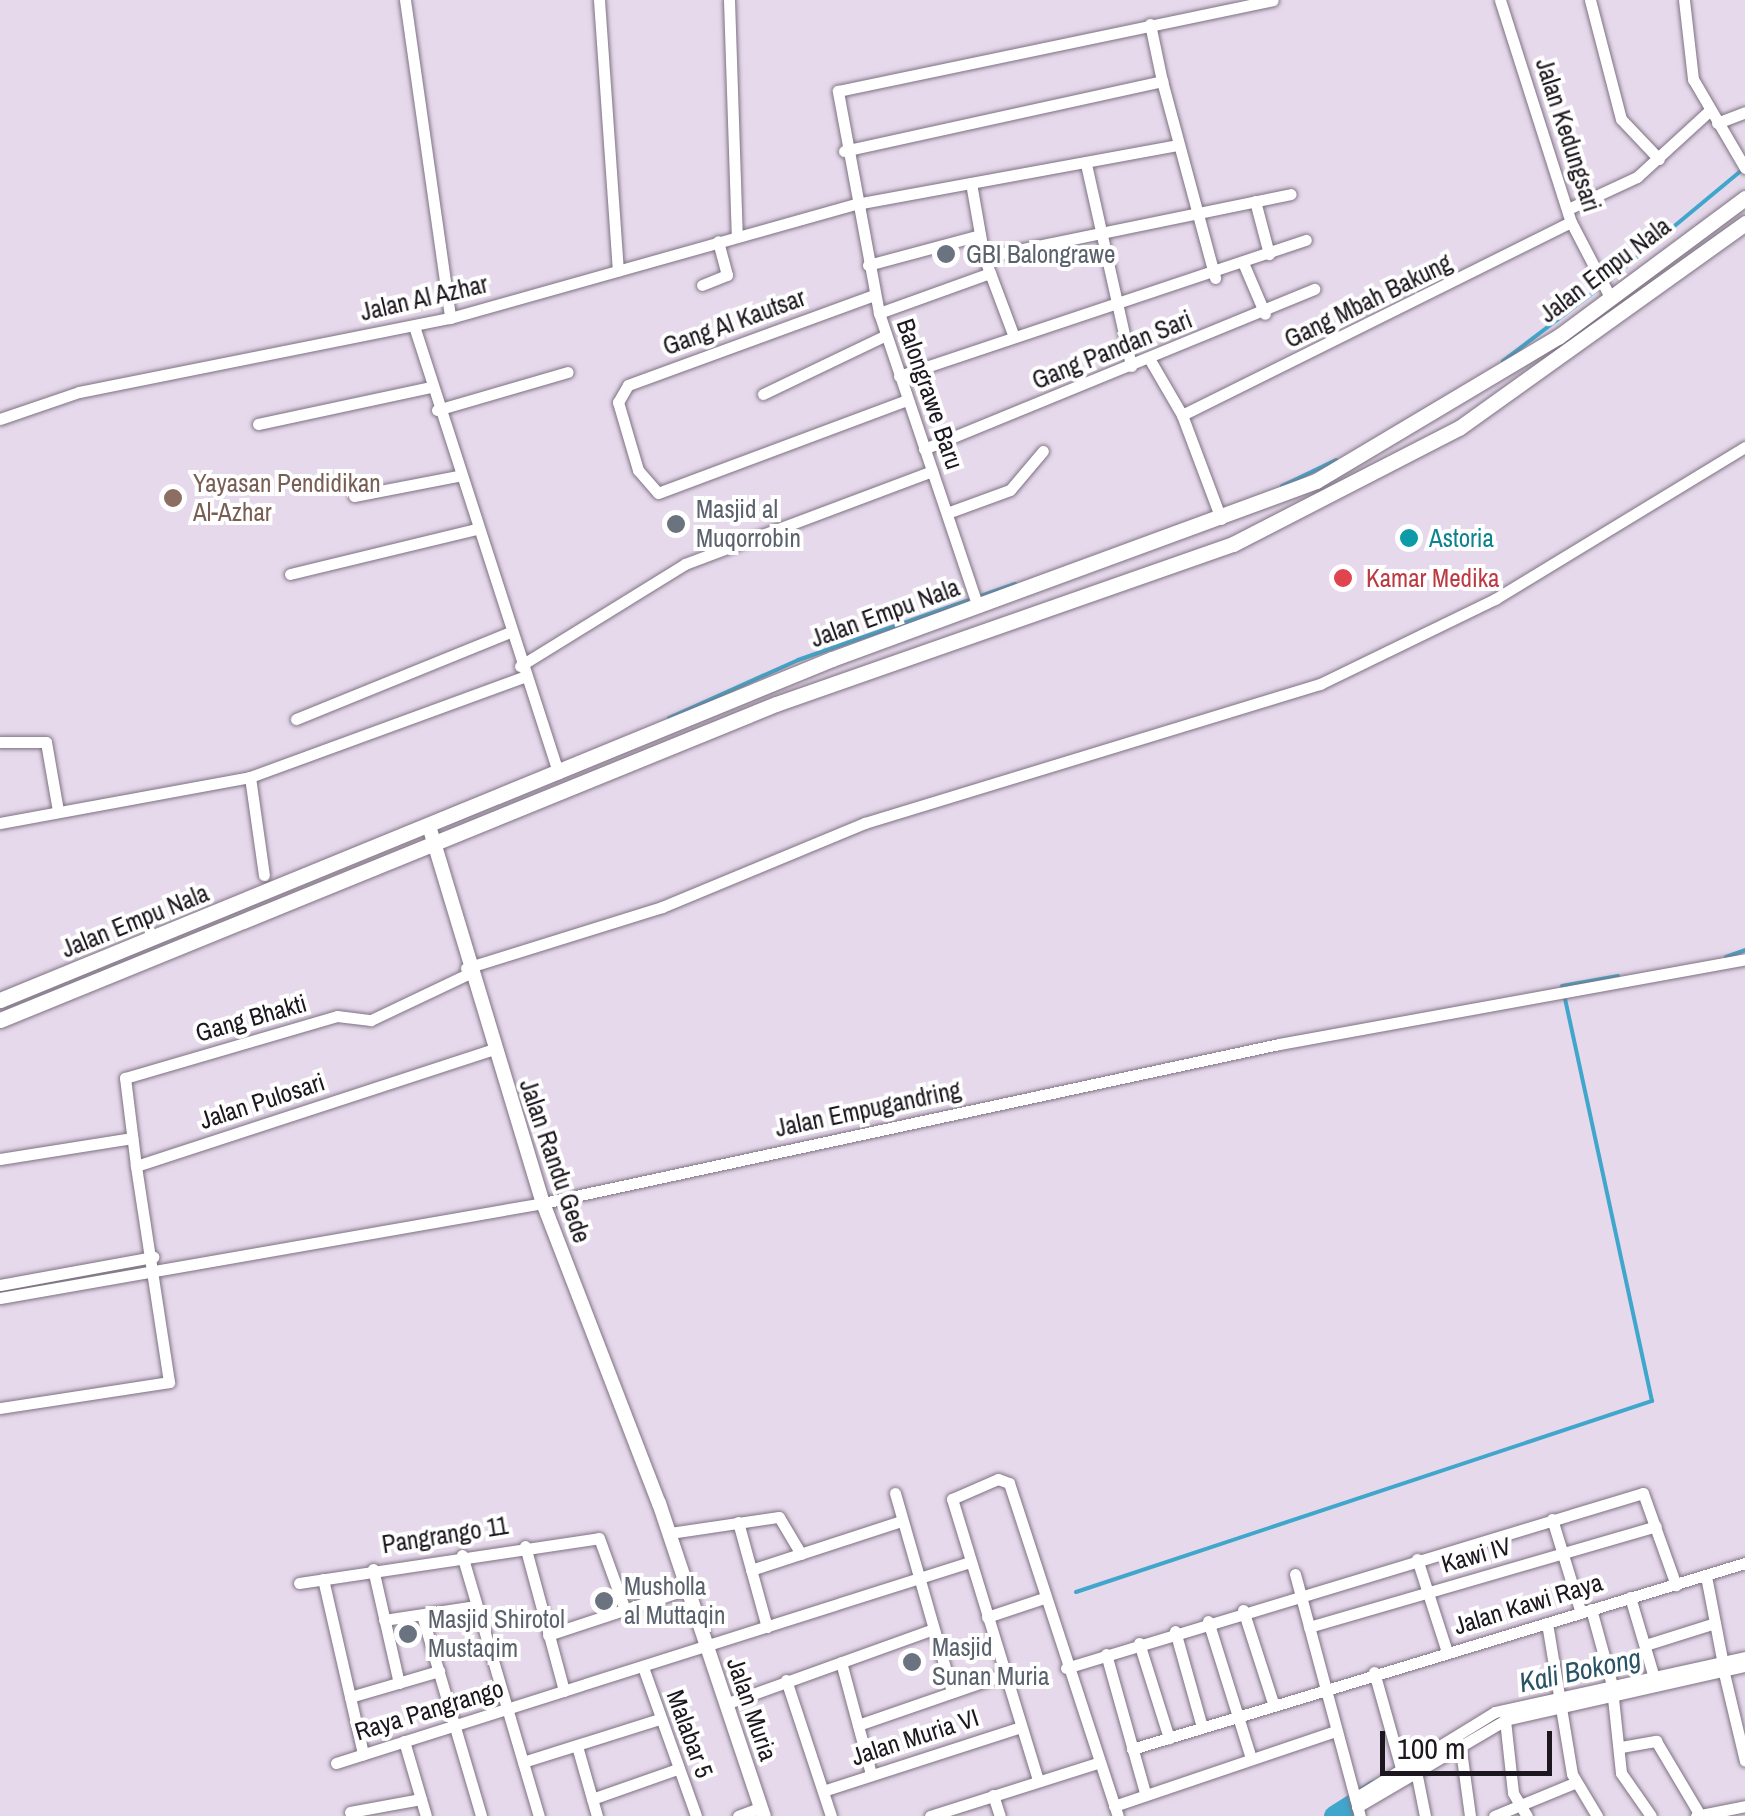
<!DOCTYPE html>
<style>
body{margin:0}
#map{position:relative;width:1745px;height:1816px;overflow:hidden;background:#e6d9eb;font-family:"Archivo Narrow",sans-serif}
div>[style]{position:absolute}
.stream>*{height:4px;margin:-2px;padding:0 2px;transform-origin:2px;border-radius:2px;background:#40a6cb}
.river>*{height:20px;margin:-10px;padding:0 10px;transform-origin:10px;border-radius:10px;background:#40a6cb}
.roads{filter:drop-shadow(0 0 2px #7d7282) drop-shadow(0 0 2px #7d7282)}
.minor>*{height:11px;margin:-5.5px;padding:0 5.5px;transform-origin:5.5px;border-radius:5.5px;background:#fff}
.tertiary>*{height:14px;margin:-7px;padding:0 7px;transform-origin:7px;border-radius:7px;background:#fff}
.secondary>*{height:15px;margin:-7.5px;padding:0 7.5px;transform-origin:7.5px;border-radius:7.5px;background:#fff}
.dots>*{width:28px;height:28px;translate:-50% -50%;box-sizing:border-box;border:5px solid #fff;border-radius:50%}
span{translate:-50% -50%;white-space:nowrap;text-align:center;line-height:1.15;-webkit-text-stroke:8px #fff;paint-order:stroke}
.street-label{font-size:25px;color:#1c171e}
.worship-label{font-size:25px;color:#5b616d}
.left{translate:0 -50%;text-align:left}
.education-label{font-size:25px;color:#785e54}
.culture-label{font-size:25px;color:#0d838f}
.health-label{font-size:25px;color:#be3a42}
.water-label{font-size:28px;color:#2a5465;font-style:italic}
.scale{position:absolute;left:1380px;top:1731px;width:172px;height:45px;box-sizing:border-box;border:5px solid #1c171e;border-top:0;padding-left:12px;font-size:30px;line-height:35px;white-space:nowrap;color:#1c171e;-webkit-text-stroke:8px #fff;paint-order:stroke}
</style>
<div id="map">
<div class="stream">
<div style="left:1607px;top:282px;width:175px;rotate:-39.7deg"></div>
<div style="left:1503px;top:361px;width:121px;rotate:-37.2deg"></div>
<div style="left:1282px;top:486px;width:60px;rotate:-25.7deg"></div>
<div style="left:669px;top:718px;width:141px;rotate:-24.2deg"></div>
<div style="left:798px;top:660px;width:230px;rotate:-19.3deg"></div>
<div style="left:1726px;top:957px;width:20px;rotate:-20deg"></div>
<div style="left:1562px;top:986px;width:57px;rotate:-10.1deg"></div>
<div style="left:1076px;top:1592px;width:607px;rotate:-18.35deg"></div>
<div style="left:1652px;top:1401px;width:413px;rotate:-102.2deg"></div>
</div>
<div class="river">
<div style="left:1334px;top:1816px;width:49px;rotate:-32.4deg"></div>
</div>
<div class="roads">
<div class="minor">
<div style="left:405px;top:0;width:321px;rotate:81.9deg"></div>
<div style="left:599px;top:0;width:271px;rotate:86deg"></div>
<div style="left:729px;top:0;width:236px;rotate:88.1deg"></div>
<div style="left:1500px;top:0;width:233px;rotate:72.3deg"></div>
<div style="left:1571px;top:222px;width:85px;rotate:62.5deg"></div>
<div style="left:1590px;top:0;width:123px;rotate:75.4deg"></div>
<div style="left:1621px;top:119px;width:55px;rotate:46.5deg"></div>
<div style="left:1684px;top:0;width:80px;rotate:83.5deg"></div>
<div style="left:1693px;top:79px;width:103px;rotate:59.7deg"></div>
<div style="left:1150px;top:24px;width:58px;rotate:78.1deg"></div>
<div style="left:1717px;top:123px;width:30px;rotate:-21deg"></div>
<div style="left:844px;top:151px;width:326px;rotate:-12.4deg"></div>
<div style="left:1162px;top:81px;width:204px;rotate:74.9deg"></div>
<div style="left:1086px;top:164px;width:207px;rotate:77.4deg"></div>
<div style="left:971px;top:183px;width:75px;rotate:80deg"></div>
<div style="left:984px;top:257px;width:82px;rotate:69.4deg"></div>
<div style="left:1255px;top:201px;width:55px;rotate:75.2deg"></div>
<div style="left:1568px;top:209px;width:76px;rotate:-24.9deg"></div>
<div style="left:1637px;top:177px;width:99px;rotate:-42.5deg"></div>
<div style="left:984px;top:257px;width:313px;rotate:-11.6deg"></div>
<div style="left:868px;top:265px;width:116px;rotate:-15deg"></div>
<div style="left:1244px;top:265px;width:53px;rotate:66.8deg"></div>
<div style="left:702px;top:285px;width:27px;rotate:-22deg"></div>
<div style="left:727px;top:275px;width:35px;rotate:-105deg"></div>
<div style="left:874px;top:295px;width:262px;rotate:159.9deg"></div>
<div style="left:628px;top:385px;width:20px;rotate:120deg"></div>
<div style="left:618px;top:402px;width:71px;rotate:73.6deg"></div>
<div style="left:638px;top:470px;width:30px;rotate:49deg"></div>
<div style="left:658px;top:493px;width:266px;rotate:-20.5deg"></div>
<div style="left:879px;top:313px;width:118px;rotate:-19.8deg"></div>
<div style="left:414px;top:326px;width:470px;rotate:72.1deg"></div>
<div style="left:1150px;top:360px;width:64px;rotate:59.8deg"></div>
<div style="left:1182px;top:415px;width:111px;rotate:69.4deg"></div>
<div style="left:899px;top:376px;width:429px;rotate:-18.5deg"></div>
<div style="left:763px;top:394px;width:136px;rotate:-25.6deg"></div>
<div style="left:437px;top:410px;width:136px;rotate:-16.2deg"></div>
<div style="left:1182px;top:415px;width:434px;rotate:-26.4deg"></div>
<div style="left:0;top:419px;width:83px;rotate:-18.9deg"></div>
<div style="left:79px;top:392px;width:378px;rotate:-11.3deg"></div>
<div style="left:450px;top:318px;width:422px;rotate:-15.7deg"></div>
<div style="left:856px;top:204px;width:325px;rotate:-10.4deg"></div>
<div style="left:258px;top:424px;width:176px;rotate:-12.1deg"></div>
<div style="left:924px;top:449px;width:422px;rotate:-22.3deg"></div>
<div style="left:354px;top:496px;width:106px;rotate:-10.9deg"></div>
<div style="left:947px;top:513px;width:67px;rotate:-20.1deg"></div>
<div style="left:1010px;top:490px;width:51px;rotate:-49.8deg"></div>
<div style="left:290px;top:574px;width:191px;rotate:-13.6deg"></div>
<div style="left:978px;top:607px;width:310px;rotate:-108.6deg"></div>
<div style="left:879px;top:313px;width:226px;rotate:-100.5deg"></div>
<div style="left:838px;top:91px;width:444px;rotate:-11.8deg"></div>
<div style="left:520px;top:666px;width:194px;rotate:-31.7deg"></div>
<div style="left:685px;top:564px;width:264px;rotate:-20.6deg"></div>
<div style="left:296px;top:719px;width:231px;rotate:-22.1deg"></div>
<div style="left:0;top:742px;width:46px"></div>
<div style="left:46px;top:742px;width:70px;rotate:80.1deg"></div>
<div style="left:250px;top:777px;width:99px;rotate:81.9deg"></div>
<div style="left:0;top:823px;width:254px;rotate:-10.4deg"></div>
<div style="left:250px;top:777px;width:292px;rotate:-20.1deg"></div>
<div style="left:466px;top:968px;width:205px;rotate:-17.3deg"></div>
<div style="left:662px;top:907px;width:220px;rotate:-22.5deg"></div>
<div style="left:865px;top:823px;width:476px;rotate:-17deg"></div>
<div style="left:1320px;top:684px;width:195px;rotate:-25.9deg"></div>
<div style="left:1495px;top:599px;width:293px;rotate:-31.3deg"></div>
<div style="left:0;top:1159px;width:134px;rotate:-9deg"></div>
<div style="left:136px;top:1166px;width:89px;rotate:-97.1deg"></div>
<div style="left:125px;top:1078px;width:221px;rotate:-16.3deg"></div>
<div style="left:337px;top:1016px;width:34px;rotate:7deg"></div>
<div style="left:371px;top:1020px;width:107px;rotate:-25.4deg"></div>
<div style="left:0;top:1285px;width:156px;rotate:-10.4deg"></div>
<div style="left:0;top:1298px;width:551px;rotate:-9.92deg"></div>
<div style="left:543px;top:1203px;width:753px;rotate:-12.19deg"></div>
<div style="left:1279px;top:1044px;width:474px;rotate:-10.3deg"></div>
<div style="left:0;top:1408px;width:171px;rotate:-8.7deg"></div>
<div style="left:169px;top:1382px;width:219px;rotate:-98.7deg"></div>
<div style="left:136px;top:1166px;width:376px;rotate:-18.1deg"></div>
<div style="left:895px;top:1493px;width:207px;rotate:74deg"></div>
<div style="left:1552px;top:1519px;width:98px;rotate:72.9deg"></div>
<div style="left:738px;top:1522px;width:109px;rotate:74.6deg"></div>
<div style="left:670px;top:1533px;width:110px;rotate:-8.4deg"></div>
<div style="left:779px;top:1517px;width:43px;rotate:59.3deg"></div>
<div style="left:525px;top:1546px;width:150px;rotate:74.9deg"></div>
<div style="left:462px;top:1555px;width:272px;rotate:73.6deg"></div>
<div style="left:1417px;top:1559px;width:98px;rotate:72.1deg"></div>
<div style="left:373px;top:1569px;width:117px;rotate:77.2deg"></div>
<div style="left:751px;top:1570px;width:158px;rotate:-18.1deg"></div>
<div style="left:1295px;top:1574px;width:251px;rotate:75deg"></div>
<div style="left:1706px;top:1576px;width:90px;rotate:79.1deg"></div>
<div style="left:323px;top:1579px;width:180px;rotate:77.1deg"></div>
<div style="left:299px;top:1583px;width:303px;rotate:-8.5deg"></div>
<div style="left:599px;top:1538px;width:77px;rotate:70.1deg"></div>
<div style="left:1630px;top:1597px;width:88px;rotate:73.4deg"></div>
<div style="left:1591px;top:1609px;width:83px;rotate:74.6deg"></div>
<div style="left:1243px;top:1610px;width:98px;rotate:72.1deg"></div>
<div style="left:422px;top:1615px;width:209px;rotate:73.6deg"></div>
<div style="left:987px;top:1617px;width:60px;rotate:-18.4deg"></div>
<div style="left:384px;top:1620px;width:93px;rotate:-8.7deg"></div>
<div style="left:1208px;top:1621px;width:144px;rotate:72.6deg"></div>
<div style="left:1547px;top:1623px;width:153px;rotate:80.6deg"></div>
<div style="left:1572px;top:1774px;width:49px;rotate:59.2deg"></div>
<div style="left:1309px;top:1627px;width:361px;rotate:-16.2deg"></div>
<div style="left:1175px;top:1631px;width:100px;rotate:74.3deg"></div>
<div style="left:548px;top:1635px;width:146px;rotate:-18.3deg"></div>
<div style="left:1139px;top:1643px;width:100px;rotate:72.5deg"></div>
<div style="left:1645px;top:1645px;width:73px;rotate:-17.4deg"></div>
<div style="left:1106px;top:1654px;width:144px;rotate:74.3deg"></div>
<div style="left:841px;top:1662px;width:116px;rotate:75deg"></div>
<div style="left:643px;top:1667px;width:158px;rotate:70.4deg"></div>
<div style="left:1066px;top:1668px;width:603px;rotate:-16.87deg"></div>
<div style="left:1643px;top:1493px;width:98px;rotate:70.3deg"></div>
<div style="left:1374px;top:1672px;width:100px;rotate:74.3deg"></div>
<div style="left:1724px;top:1673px;width:90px;rotate:76.6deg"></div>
<div style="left:786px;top:1680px;width:143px;rotate:71.7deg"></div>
<div style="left:350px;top:1697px;width:93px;rotate:-16.3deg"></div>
<div style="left:1613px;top:1698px;width:75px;rotate:83.9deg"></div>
<div style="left:1621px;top:1773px;width:52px;rotate:55.1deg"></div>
<div style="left:728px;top:1703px;width:218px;rotate:-19.8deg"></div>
<div style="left:1505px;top:1720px;width:73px;rotate:83.7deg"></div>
<div style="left:1513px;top:1793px;width:27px;rotate:59deg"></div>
<div style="left:858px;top:1725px;width:156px;rotate:-19.1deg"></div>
<div style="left:404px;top:1741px;width:78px;rotate:73.7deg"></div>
<div style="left:1460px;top:1743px;width:74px;rotate:82.2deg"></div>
<div style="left:577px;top:1746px;width:73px;rotate:74.1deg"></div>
<div style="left:1621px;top:1747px;width:36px;rotate:-10deg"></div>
<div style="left:1656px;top:1741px;width:86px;rotate:59.3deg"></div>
<div style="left:1132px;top:1749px;width:641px;rotate:-16.88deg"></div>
<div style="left:523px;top:1762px;width:143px;rotate:-17.5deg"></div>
<div style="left:336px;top:1763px;width:665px;rotate:-17.59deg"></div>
<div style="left:1416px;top:1771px;width:46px;rotate:78.7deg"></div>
<div style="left:1038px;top:1780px;width:294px;rotate:-107deg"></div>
<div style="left:952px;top:1499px;width:50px;rotate:-23.5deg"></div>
<div style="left:998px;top:1479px;width:12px;rotate:20deg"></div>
<div style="left:1009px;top:1483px;width:350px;rotate:71.9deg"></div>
<div style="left:823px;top:1791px;width:208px;rotate:-17.9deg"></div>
<div style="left:993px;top:1795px;width:22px;rotate:72deg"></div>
<div style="left:1355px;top:1798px;width:164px;rotate:-31.6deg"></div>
<div style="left:1495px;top:1712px;width:256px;rotate:-12.4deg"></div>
<div style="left:592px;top:1799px;width:90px;rotate:-19.4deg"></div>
<div style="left:1114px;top:1806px;width:233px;rotate:-18.7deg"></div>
<div style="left:1357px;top:1807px;width:172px;rotate:-30.4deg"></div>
<div style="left:1505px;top:1720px;width:246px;rotate:-12.7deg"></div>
<div style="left:350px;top:1812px;width:72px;rotate:-10.4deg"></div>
<div style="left:738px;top:1816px;width:25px;rotate:-21deg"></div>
<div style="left:930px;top:1816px;width:178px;rotate:-17.6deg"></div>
<div style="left:1494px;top:1816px;width:87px;rotate:-22.4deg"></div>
<div style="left:1696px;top:1816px;width:50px;rotate:-11.5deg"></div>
</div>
<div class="tertiary">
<div style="left:429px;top:826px;width:394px;rotate:73.2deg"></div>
<div style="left:543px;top:1203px;width:322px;rotate:68.9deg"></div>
<div style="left:659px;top:1503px;width:330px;rotate:71.5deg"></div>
</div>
<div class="secondary">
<div style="left:0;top:1000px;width:899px;rotate:-22.29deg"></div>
<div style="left:832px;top:659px;width:516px;rotate:-20.19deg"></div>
<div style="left:1316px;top:481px;width:282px;rotate:-30.8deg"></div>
<div style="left:1558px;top:337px;width:233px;rotate:-36.6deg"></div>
<div style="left:0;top:1020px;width:838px;rotate:-22.16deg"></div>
<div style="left:776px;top:704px;width:484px;rotate:-19.3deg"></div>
<div style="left:1233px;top:544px;width:254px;rotate:-27.2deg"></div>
<div style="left:1459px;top:428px;width:352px;rotate:-35.6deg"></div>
</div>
</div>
<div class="dots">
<div style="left:946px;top:254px;background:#6b7280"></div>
<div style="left:173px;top:498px;background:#8d6e63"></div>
<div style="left:676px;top:524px;background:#6b7280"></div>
<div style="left:1409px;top:538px;background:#0f9aa8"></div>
<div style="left:1343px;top:578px;background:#e0444e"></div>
<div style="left:604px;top:1601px;background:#6b7280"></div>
<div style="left:408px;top:1634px;background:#6b7280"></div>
<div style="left:912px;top:1662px;background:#6b7280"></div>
</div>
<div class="street-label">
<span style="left:1568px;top:135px;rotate:72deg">Jalan Kedungsari</span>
<span style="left:1605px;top:270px;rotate:-37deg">Jalan Empu Nala</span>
<span style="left:424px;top:298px;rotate:-13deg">Jalan Al Azhar</span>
<span style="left:1368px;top:301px;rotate:-26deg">Gang Mbah Bakung</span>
<span style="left:734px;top:322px;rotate:-20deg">Gang Al Kautsar</span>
<span style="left:1112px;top:350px;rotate:-22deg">Gang Pandan Sari</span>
<span style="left:930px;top:394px;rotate:71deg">Balongrawe Baru</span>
<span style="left:885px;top:613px;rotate:-20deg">Jalan Empu Nala</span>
<span style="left:135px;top:921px;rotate:-22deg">Jalan Empu Nala</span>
<span style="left:251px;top:1018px;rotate:-16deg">Gang Bhakti</span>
<span style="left:262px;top:1101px;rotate:-18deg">Jalan Pulosari</span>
<span style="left:868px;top:1109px;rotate:-12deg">Jalan Empugandring</span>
<span style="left:555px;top:1161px;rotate:71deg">Jalan Randu Gede</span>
<span style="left:445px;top:1535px;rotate:-9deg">Pangrango 11</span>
<span style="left:1476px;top:1555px;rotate:-16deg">Kawi IV</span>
<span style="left:1528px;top:1604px;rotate:-17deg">Jalan Kawi Raya</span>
<span style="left:752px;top:1709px;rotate:71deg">Jalan Muria</span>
<span style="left:429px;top:1710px;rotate:-17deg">Raya Pangrango</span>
<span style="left:690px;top:1734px;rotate:70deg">Malabar 5</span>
<span style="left:915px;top:1737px;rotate:-18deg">Jalan Muria VI</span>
</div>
<div class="worship-label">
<span class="left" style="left:966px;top:254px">GBI Balongrawe</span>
<span class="left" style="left:696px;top:524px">Masjid al<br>Muqorrobin</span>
<span class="left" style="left:624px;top:1601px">Musholla<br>al Muttaqin</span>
<span class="left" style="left:428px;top:1634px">Masjid Shirotol<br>Mustaqim</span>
<span class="left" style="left:932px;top:1662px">Masjid<br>Sunan Muria</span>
</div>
<div class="education-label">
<span class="left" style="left:193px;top:498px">Yayasan Pendidikan<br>Al-Azhar</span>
</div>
<div class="culture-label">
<span class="left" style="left:1429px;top:538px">Astoria</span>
</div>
<div class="health-label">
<span class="left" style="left:1366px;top:578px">Kamar Medika</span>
</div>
<div class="water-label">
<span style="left:1580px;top:1670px;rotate:-12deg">Kali Bokong</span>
</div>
<div class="scale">100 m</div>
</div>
